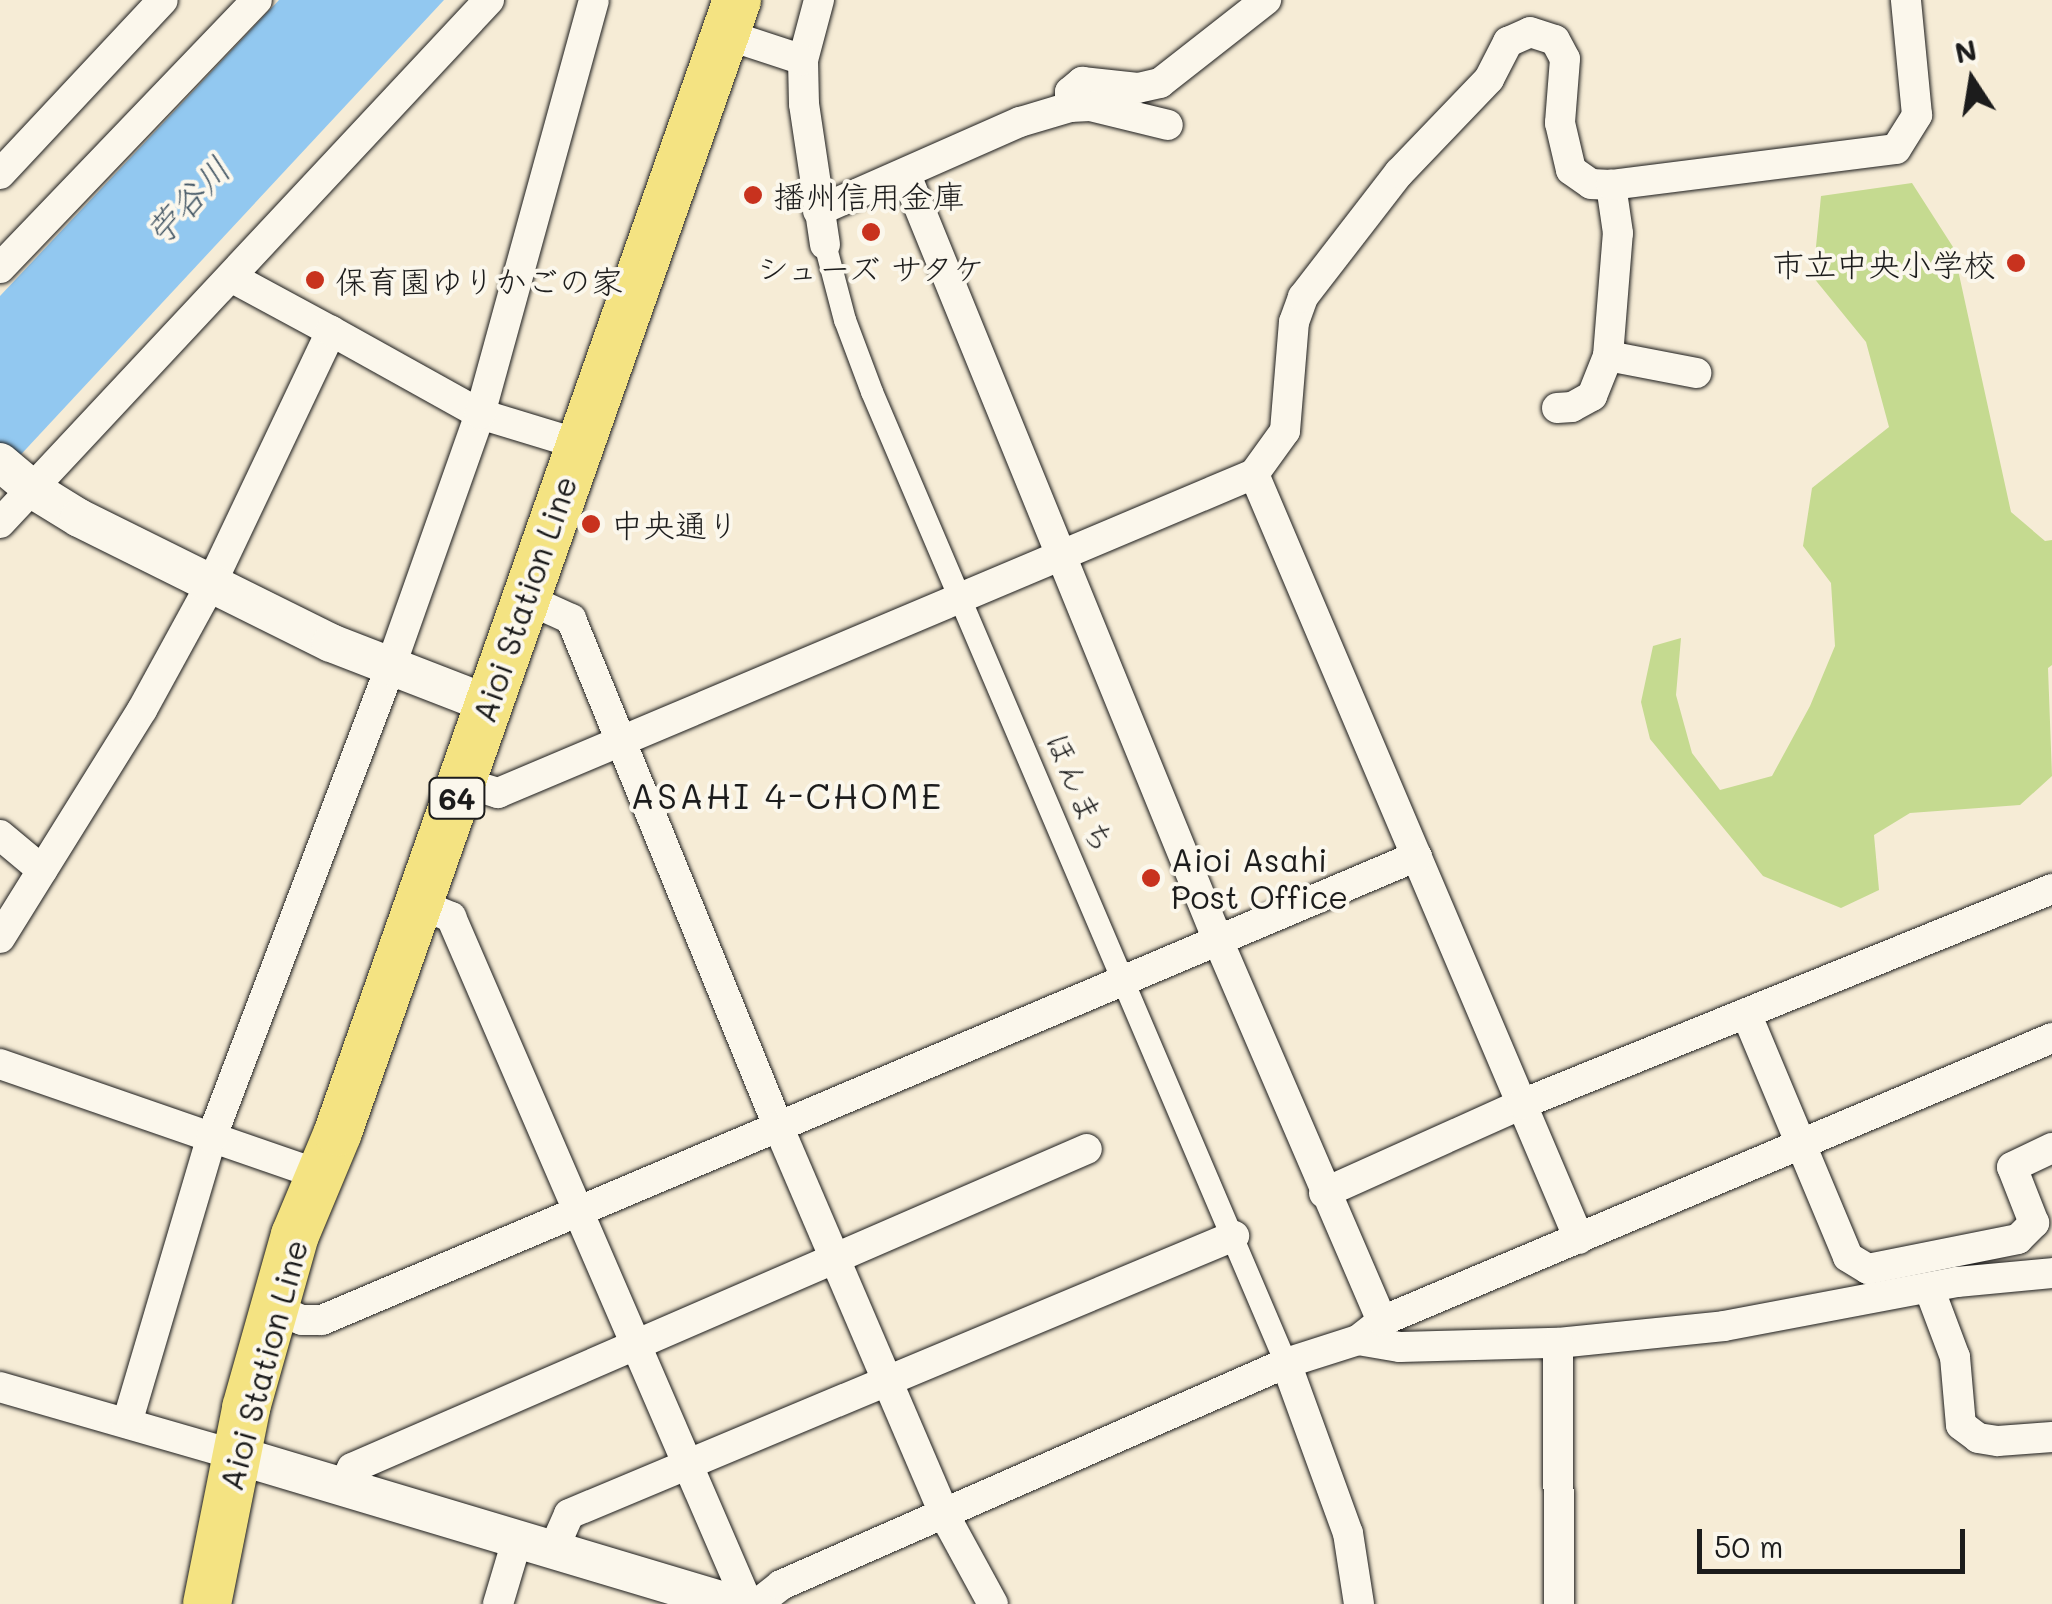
<!DOCTYPE html>
<meta charset="utf-8">
<style>
body{margin:0}
#map{position:relative;width:2052px;height:1604px;overflow:hidden;background:#f6ecd6;font-family:Mali,"Klee One",sans-serif}
div>[style]{position:absolute}
.green>*{inset:0;background:#c5da90}
.water>*{inset:0;background:#92c8f0}
.roads{filter:drop-shadow(0 0 2px #1c1c1c) drop-shadow(0 0 2px #1c1c1c)}
.pedestrian>*{height:22px;margin:-11px;padding:0 11px;transform-origin:11px;border-radius:11px;background:#fbf7ec}
.minor>*{height:30px;margin:-15px;padding:0 15px;transform-origin:15px;border-radius:15px;background:#fbf7ec}
.tertiary>*{height:38px;margin:-19px;padding:0 19px;transform-origin:19px;border-radius:19px;background:#fbf7ec}
.primary>*{height:48px;margin:-24px;padding:0 24px;transform-origin:24px;border-radius:24px;background:#f4e382}
.dots>*{width:28px;height:28px;translate:-50% -50%;box-sizing:border-box;border:5px solid #fbf7ec;border-radius:50%}
span{translate:-50% -50%;white-space:nowrap;text-align:center;line-height:1.15;-webkit-text-stroke:8px #fbf7ec;paint-order:stroke}
.shield-label span{padding:2px 8px;background:#fbf7ec;border:2px solid;border-radius:8px;-webkit-text-stroke-width:0}
.shield-label{font-size:30px;color:#1c1c1c;font-weight:700}
.poi-label{font-size:32px;color:#1c1c1c}
.left{translate:0 -50%;text-align:left}
.right{translate:-100% -50%;text-align:right}
.street-label{font-size:32px;color:#1c1c1c}
.water-label{font-size:35px;color:#455866;font-style:italic}
.neighbourhood-label{font-size:35px;color:#1c1c1c;letter-spacing:2.5px}
.north{position:absolute;left:1922px;top:30px;width:100px;height:100px;-webkit-text-stroke:8px #fbf7ec;paint-order:stroke;rotate:348deg;font-size:28px;font-weight:700;line-height:40px;text-align:center;color:#1c1c1c}
.north::after{content:'';display:block;margin:auto;width:35px;height:45px;background:#1c1c1c;clip-path:polygon(50% 0,100% 100%,50% 72%,0 100%)}
.scale{position:absolute;left:1697px;top:1529px;width:268px;height:45px;box-sizing:border-box;border:5px solid #1c1c1c;border-top:0;padding-left:12px;font-size:30px;line-height:35px;white-space:nowrap;color:#1c1c1c;-webkit-text-stroke:8px #fbf7ec;paint-order:stroke}
</style>
<div id="map">
<div class="green">
<div style="clip-path:polygon(1912px 183px,1953px 247px,2011px 512px,2045px 541px,2052px 540px,2052px 665px,2048px 668px,2052px 776px,2020px 805px,1910px 813px,1874px 835px,1879px 890px,1841px 908px,1763px 876px,1650px 739px,1641px 702px,1653px 646px,1681px 638px,1676px 695px,1692px 753px,1720px 790px,1772px 776px,1810px 706px,1835px 646px,1831px 583px,1803px 546px,1812px 488px,1889px 427px,1866px 342px,1813px 277px,1821px 196px)"></div>
</div>
<div class="water">
<div style="clip-path:polygon(279px 0,444px 0,0 477px,0 296px)"></div>
</div>
<div class="roads">
<div class="pedestrian">
<div style="left:825px;top:244px;width:79px;rotate:75.3deg"></div>
<div style="left:845px;top:320px;width:77px;rotate:69.4deg"></div>
<div style="left:872px;top:392px;width:1056px;rotate:66.91deg"></div>
</div>
<div class="minor">
<div style="left:819px;top:0;width:62px;rotate:104.9deg"></div>
<div style="left:803px;top:60px;width:44px;rotate:88.7deg"></div>
<div style="left:804px;top:104px;width:142px;rotate:81.5deg"></div>
<div style="left:724px;top:34px;width:83px;rotate:18.2deg"></div>
<div style="left:1070px;top:107px;width:15px;rotate:-90deg"></div>
<div style="left:1070px;top:92px;width:16px;rotate:-40deg"></div>
<div style="left:1082px;top:82px;width:56px;rotate:6.1deg"></div>
<div style="left:1138px;top:88px;width:23px;rotate:-13deg"></div>
<div style="left:1160px;top:83px;width:135px;rotate:-38.1deg"></div>
<div style="left:0;top:174px;width:238px;rotate:-46.9deg"></div>
<div style="left:906px;top:175px;width:824px;rotate:67.82deg"></div>
<div style="left:1217px;top:938px;width:417px;rotate:66.7deg"></div>
<div style="left:818px;top:211px;width:221px;rotate:-23.8deg"></div>
<div style="left:1020px;top:122px;width:52px;rotate:-16.7deg"></div>
<div style="left:1070px;top:107px;width:20px;rotate:-3deg"></div>
<div style="left:1090px;top:106px;width:80px;rotate:13.7deg"></div>
<div style="left:0;top:268px;width:371px;rotate:-46.2deg"></div>
<div style="left:231px;top:277px;width:114px;rotate:28.4deg"></div>
<div style="left:1608px;top:356px;width:90px;rotate:10.9deg"></div>
<div style="left:1557px;top:408px;width:15px;rotate:-4deg"></div>
<div style="left:1572px;top:407px;width:23px;rotate:-29deg"></div>
<div style="left:1592px;top:396px;width:43px;rotate:-68.2deg"></div>
<div style="left:1608px;top:356px;width:123px;rotate:-85.4deg"></div>
<div style="left:1618px;top:233px;width:49px;rotate:-98.3deg"></div>
<div style="left:1254px;top:474px;width:831px;rotate:66.98deg"></div>
<div style="left:0;top:523px;width:716px;rotate:-46.92deg"></div>
<div style="left:525px;top:598px;width:51px;rotate:24.5deg"></div>
<div style="left:571px;top:619px;width:548px;rotate:67.79deg"></div>
<div style="left:778px;top:1126px;width:424px;rotate:66.8deg"></div>
<div style="left:945px;top:1516px;width:100px;rotate:61.4deg"></div>
<div style="left:462px;top:782px;width:38px;rotate:17deg"></div>
<div style="left:498px;top:793px;width:821px;rotate:-22.88deg"></div>
<div style="left:1254px;top:474px;width:53px;rotate:-54.2deg"></div>
<div style="left:1285px;top:431px;width:109px;rotate:-85.3deg"></div>
<div style="left:1294px;top:322px;width:27px;rotate:-70deg"></div>
<div style="left:1303px;top:297px;width:157px;rotate:-52.3deg"></div>
<div style="left:1399px;top:173px;width:130px;rotate:-46.2deg"></div>
<div style="left:1489px;top:79px;width:42px;rotate:-62.8deg"></div>
<div style="left:1508px;top:42px;width:24px;rotate:-24deg"></div>
<div style="left:1530px;top:32px;width:26px;rotate:18deg"></div>
<div style="left:1555px;top:40px;width:21px;rotate:62deg"></div>
<div style="left:1565px;top:59px;width:64px;rotate:94.5deg"></div>
<div style="left:1560px;top:123px;width:48px;rotate:76.8deg"></div>
<div style="left:1571px;top:170px;width:24px;rotate:35deg"></div>
<div style="left:1591px;top:184px;width:20px;rotate:3deg"></div>
<div style="left:1611px;top:185px;width:287px;rotate:-7.2deg"></div>
<div style="left:1896px;top:149px;width:40px;rotate:-58deg"></div>
<div style="left:1917px;top:115px;width:116px;rotate:-95.5deg"></div>
<div style="left:0;top:835px;width:55px;rotate:39.8deg"></div>
<div style="left:419px;top:904px;width:35px;rotate:22deg"></div>
<div style="left:451px;top:917px;width:748px;rotate:66.62deg"></div>
<div style="left:0;top:938px;width:269px;rotate:-58.1deg"></div>
<div style="left:142px;top:710px;width:146px;rotate:-61.3deg"></div>
<div style="left:212px;top:582px;width:278px;rotate:-64.6deg"></div>
<div style="left:331px;top:331px;width:171px;rotate:29.1deg"></div>
<div style="left:480px;top:414px;width:103px;rotate:16.9deg"></div>
<div style="left:1746px;top:1013px;width:264px;rotate:67.3deg"></div>
<div style="left:1848px;top:1257px;width:23px;rotate:31deg"></div>
<div style="left:1868px;top:1269px;width:153px;rotate:-11.3deg"></div>
<div style="left:2018px;top:1239px;width:23px;rotate:-45deg"></div>
<div style="left:2034px;top:1223px;width:60px;rotate:-111.4deg"></div>
<div style="left:2012px;top:1167px;width:44px;rotate:-25.4deg"></div>
<div style="left:0;top:1064px;width:339px;rotate:19.1deg"></div>
<div style="left:1324px;top:1193px;width:217px;rotate:-24.2deg"></div>
<div style="left:1522px;top:1104px;width:572px;rotate:-22.08deg"></div>
<div style="left:1929px;top:1288px;width:74px;rotate:69.4deg"></div>
<div style="left:1955px;top:1357px;width:68px;rotate:85deg"></div>
<div style="left:1961px;top:1425px;width:21px;rotate:37deg"></div>
<div style="left:1978px;top:1438px;width:20px;rotate:9deg"></div>
<div style="left:1998px;top:1441px;width:54px;rotate:-4.2deg"></div>
<div style="left:276px;top:1309px;width:28px;rotate:23deg"></div>
<div style="left:302px;top:1320px;width:20px"></div>
<div style="left:322px;top:1320px;width:1189px;rotate:-22.96deg"></div>
<div style="left:1358px;top:1340px;width:43px;rotate:9.5deg"></div>
<div style="left:1400px;top:1347px;width:158px;rotate:-1.5deg"></div>
<div style="left:1558px;top:1343px;width:167px;rotate:-5.8deg"></div>
<div style="left:1724px;top:1326px;width:237px;rotate:-10.7deg"></div>
<div style="left:1957px;top:1282px;width:95px;rotate:-5.4deg"></div>
<div style="left:1558px;top:1343px;width:261px;rotate:89.8deg"></div>
<div style="left:1286px;top:1363px;width:181px;rotate:70deg"></div>
<div style="left:1348px;top:1533px;width:72px;rotate:81.2deg"></div>
<div style="left:0;top:1387px;width:246px;rotate:16.1deg"></div>
<div style="left:127px;top:1423px;width:296px;rotate:-73.5deg"></div>
<div style="left:211px;top:1139px;width:504px;rotate:-69.19deg"></div>
<div style="left:390px;top:668px;width:269px;rotate:-70.5deg"></div>
<div style="left:480px;top:414px;width:429px;rotate:-74.6deg"></div>
<div style="left:343px;top:1486px;width:20px;rotate:-63deg"></div>
<div style="left:352px;top:1468px;width:801px;rotate:-23.46deg"></div>
<div style="left:554px;top:1548px;width:37px;rotate:-66deg"></div>
<div style="left:569px;top:1514px;width:721px;rotate:-22.69deg"></div>
<div style="left:498px;top:1604px;width:70px;rotate:-73.4deg"></div>
<div style="left:757px;top:1604px;width:31px;rotate:-38deg"></div>
<div style="left:781px;top:1585px;width:552px;rotate:-23.73deg"></div>
<div style="left:1286px;top:1363px;width:76px;rotate:-17.7deg"></div>
<div style="left:1358px;top:1340px;width:31px;rotate:-38deg"></div>
<div style="left:1382px;top:1321px;width:727px;rotate:-22.9deg"></div>
</div>
<div class="tertiary">
<div style="left:0;top:462px;width:42px;rotate:40.2deg"></div>
<div style="left:32px;top:489px;width:55px;rotate:31.7deg"></div>
<div style="left:79px;top:518px;width:281px;rotate:26.4deg"></div>
<div style="left:331px;top:643px;width:166px;rotate:21.2deg"></div>
<div style="left:236px;top:1455px;width:520px;rotate:16.66deg"></div>
</div>
<div class="primary">
<div style="left:207px;top:1604px;width:200px;rotate:-78.7deg"></div>
<div style="left:246px;top:1408px;width:180px;rotate:-74.2deg"></div>
<div style="left:295px;top:1235px;width:112px;rotate:-67.3deg"></div>
<div style="left:338px;top:1132px;width:1200px;rotate:-70.58deg"></div>
</div>
</div>
<div class="dots">
<div style="left:753px;top:195px;background:#c8321e"></div>
<div style="left:871px;top:232px;background:#c8321e"></div>
<div style="left:2016px;top:263px;background:#c8321e"></div>
<div style="left:315px;top:280px;background:#c8321e"></div>
<div style="left:591px;top:524px;background:#c8321e"></div>
<div style="left:1151px;top:878px;background:#c8321e"></div>
</div>
<div class="shield-label">
<span style="left:457px;top:798px">64</span>
</div>
<div class="poi-label">
<span class="left" style="left:773px;top:195px">播州信用金庫</span>
<span class="right" style="left:1996px;top:263px">市立中央小学校</span>
<span style="left:871px;top:267px">シューズ サタケ</span>
<span class="left" style="left:335px;top:280px">保育園ゆりかごの家</span>
<span class="left" style="left:611px;top:524px">中央通り</span>
<span class="left" style="left:1171px;top:878px">Aioi Asahi<br>Post Office</span>
</div>
<div class="street-label">
<span style="left:524px;top:599px;rotate:-71deg">Aioi Station Line</span>
<span style="left:1081px;top:792px;rotate:67deg">ほんまち</span>
<span style="left:263px;top:1365px;rotate:-75deg">Aioi Station Line</span>
</div>
<div class="water-label">
<span style="left:187px;top:200px;rotate:-47deg">苧谷川</span>
</div>
<div class="neighbourhood-label">
<span style="left:787px;top:795px">ASAHI 4-CHOME</span>
</div>
<div class="north">N</div>
<div class="scale">50 m</div>
</div>
